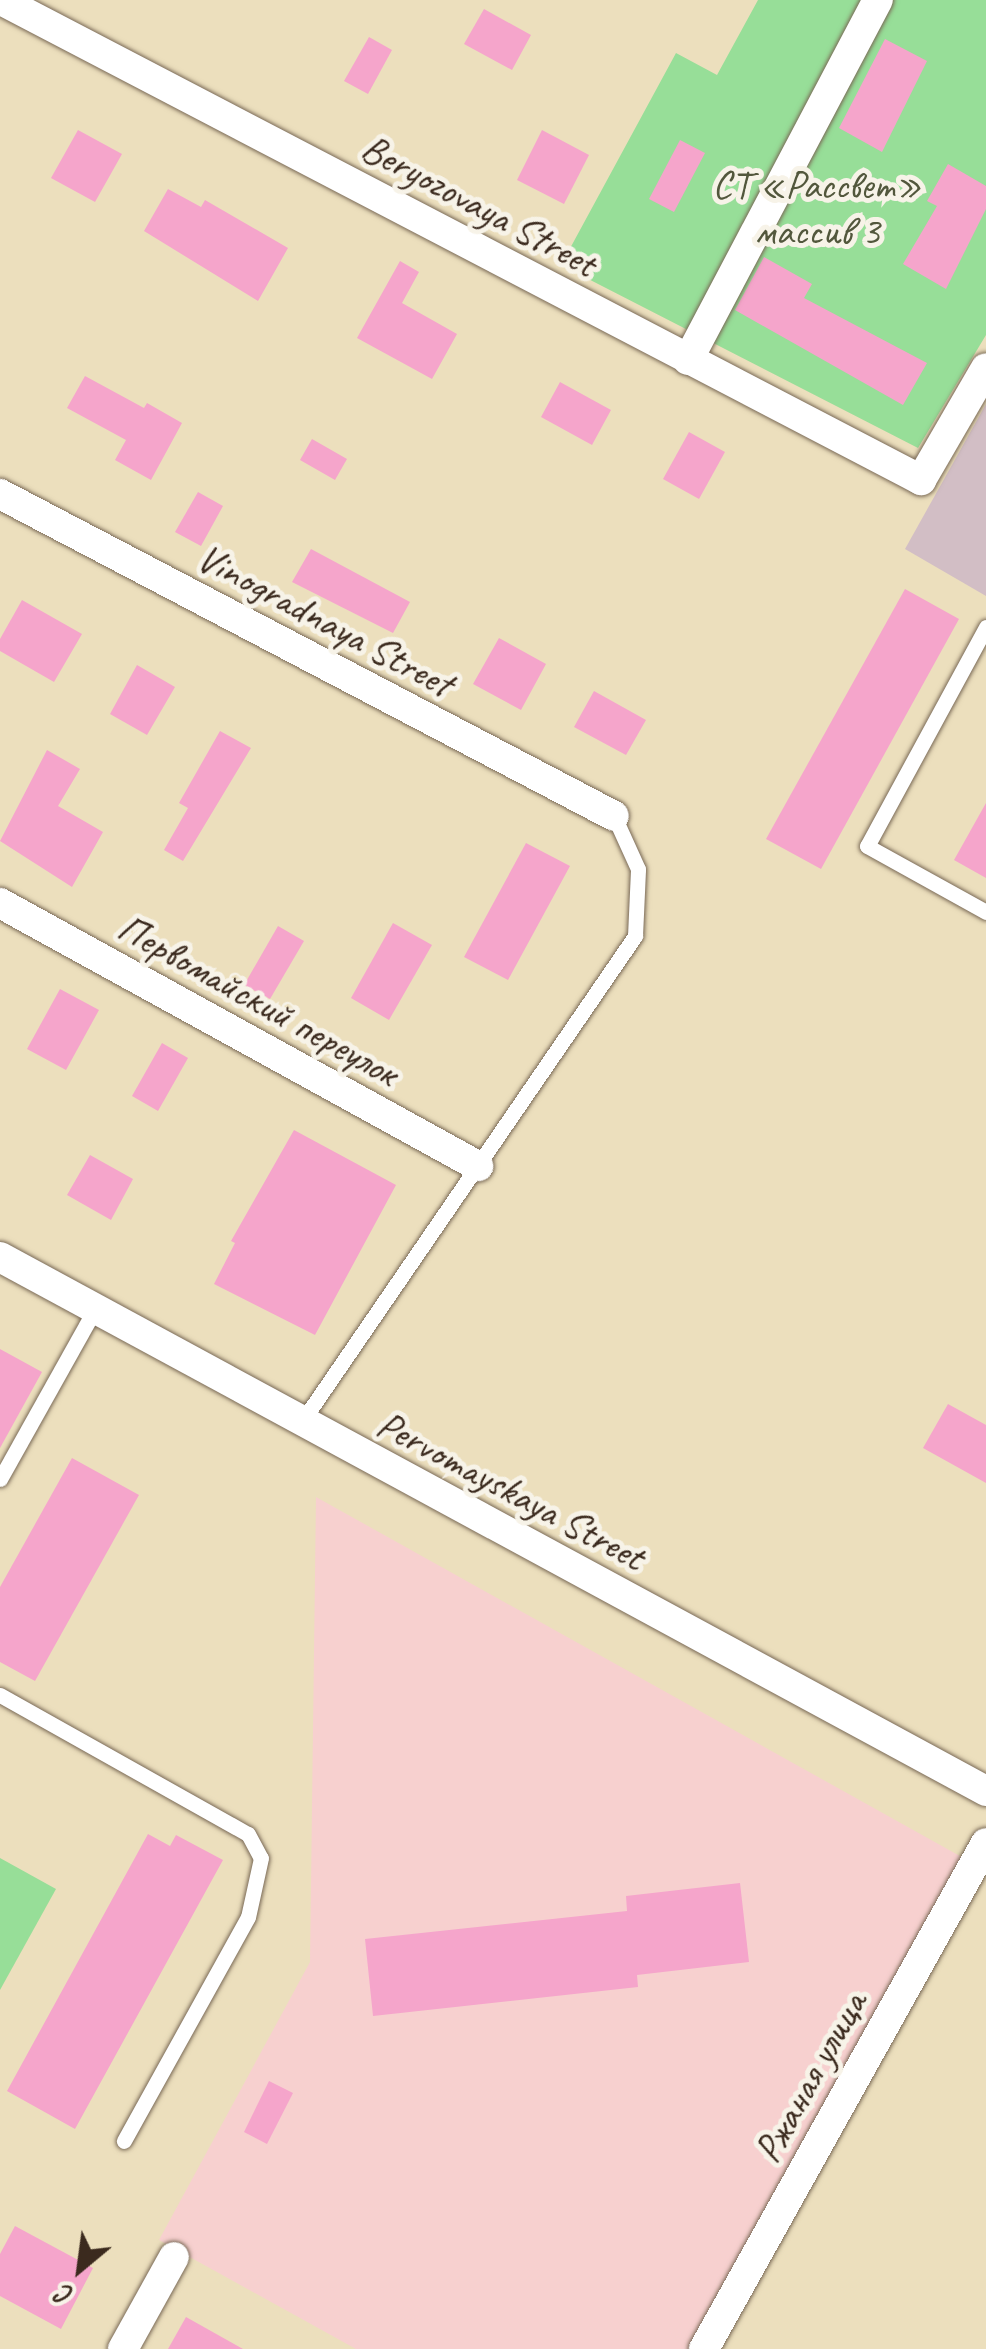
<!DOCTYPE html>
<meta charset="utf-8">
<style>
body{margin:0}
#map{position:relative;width:986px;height:2349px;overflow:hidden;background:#ecdfbd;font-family:Caveat,sans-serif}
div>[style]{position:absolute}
.built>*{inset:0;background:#f7d0cf}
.industrial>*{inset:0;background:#d2bec5}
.green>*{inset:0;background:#97de98}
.building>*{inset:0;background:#f5a5cb}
.roads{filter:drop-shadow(0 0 2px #796956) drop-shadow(0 0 2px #796956)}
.lane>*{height:15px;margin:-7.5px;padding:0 7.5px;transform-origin:7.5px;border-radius:7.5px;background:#fff}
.street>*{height:30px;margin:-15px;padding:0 15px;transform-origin:15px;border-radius:15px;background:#fff}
span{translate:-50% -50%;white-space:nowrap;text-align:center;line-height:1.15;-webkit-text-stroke:10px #f7f3e8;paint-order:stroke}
.park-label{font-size:40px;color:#52573c}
.street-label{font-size:40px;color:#3b2a1e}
.north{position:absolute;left:30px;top:2219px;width:100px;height:100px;-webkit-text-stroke:8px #f7f3e8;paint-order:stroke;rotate:209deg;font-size:28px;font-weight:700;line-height:40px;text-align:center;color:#3b2a1e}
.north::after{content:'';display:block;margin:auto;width:35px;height:45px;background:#3b2a1e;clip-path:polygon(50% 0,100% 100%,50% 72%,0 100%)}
</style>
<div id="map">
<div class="built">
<div style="clip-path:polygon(316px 1497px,967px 1860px,695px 2349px,356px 2349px,159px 2240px,310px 1962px)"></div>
</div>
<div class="industrial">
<div style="clip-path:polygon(986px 404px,986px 596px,905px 549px)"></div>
</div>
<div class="green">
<div style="clip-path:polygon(758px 0,986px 0,986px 335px,918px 448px,561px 265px,676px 53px,717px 75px)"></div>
<div style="clip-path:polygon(0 1858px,56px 1889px,0 1990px)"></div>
</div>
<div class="building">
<div style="clip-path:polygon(484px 9px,531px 35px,512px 70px,464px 44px)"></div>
<div style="clip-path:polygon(369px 37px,392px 50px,368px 94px,344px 81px)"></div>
<div style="clip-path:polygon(885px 39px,927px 61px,882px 152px,839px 128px)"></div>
<div style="clip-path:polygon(78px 130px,122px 154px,95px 202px,51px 178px)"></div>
<div style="clip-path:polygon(542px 130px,589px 155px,564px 204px,517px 180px)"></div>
<div style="clip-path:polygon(680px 140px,705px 153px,674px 212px,649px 199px)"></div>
<div style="clip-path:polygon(948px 164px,986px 186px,986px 209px,946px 289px,903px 264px,937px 206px,927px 201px)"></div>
<div style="clip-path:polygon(168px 189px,201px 207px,205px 200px,288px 248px,258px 301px,144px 231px)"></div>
<div style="clip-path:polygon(764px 257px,812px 284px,804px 298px,927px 363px,903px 405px,735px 310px)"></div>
<div style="clip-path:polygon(400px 261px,419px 272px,402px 303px,457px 334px,432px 379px,357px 338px)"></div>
<div style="clip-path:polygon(85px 376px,144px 408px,147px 403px,182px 423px,151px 480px,115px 460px,126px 440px,67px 408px)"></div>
<div style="clip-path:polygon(560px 382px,611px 410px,592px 445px,541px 417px)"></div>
<div style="clip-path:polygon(689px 432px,725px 452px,699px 499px,663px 479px)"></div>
<div style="clip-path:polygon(312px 439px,347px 459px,335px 480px,300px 460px)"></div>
<div style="clip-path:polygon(198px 492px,223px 506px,201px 546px,175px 532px)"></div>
<div style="clip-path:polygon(311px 549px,410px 602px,393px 633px,292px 582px)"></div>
<div style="clip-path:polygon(905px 589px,959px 619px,821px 869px,766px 839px)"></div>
<div style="clip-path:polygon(22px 600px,82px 634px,54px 682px,0 651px,0 639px)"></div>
<div style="clip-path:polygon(499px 638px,546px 664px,521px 710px,473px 684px)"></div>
<div style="clip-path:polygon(137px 665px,175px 687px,147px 735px,110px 714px)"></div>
<div style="clip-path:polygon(594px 691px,646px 720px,626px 755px,574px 727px)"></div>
<div style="clip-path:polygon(220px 731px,251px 748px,183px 861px,164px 850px,188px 808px,179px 803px)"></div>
<div style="clip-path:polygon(47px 750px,80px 769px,58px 806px,103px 832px,72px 887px,0 841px)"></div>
<div style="clip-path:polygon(986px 803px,986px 878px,954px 860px)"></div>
<div style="clip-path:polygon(526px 843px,570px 866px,508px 980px,464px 957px)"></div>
<div style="clip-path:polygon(393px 923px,432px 945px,389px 1020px,351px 998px)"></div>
<div style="clip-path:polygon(278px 926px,304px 941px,270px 999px,244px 985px)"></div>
<div style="clip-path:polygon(60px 989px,99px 1010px,66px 1070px,27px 1049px)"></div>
<div style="clip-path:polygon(162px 1043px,188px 1058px,158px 1111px,132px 1096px)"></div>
<div style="clip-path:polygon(294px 1130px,396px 1185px,315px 1335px,214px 1284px,235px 1243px,231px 1241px)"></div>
<div style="clip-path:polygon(90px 1155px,133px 1179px,111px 1220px,67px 1195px)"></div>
<div style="clip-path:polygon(0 1349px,42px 1372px,0 1448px)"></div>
<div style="clip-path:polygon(948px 1404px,986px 1425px,986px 1483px,923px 1448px)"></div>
<div style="clip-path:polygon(72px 1458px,139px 1495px,35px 1681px,0 1662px,0 1587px)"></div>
<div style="clip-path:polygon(148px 1834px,170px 1846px,176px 1835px,223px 1860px,75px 2129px,7px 2091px)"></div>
<div style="clip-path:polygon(740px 1883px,749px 1962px,637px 1975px,638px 1987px,373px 2016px,365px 1939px,627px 1911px,626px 1896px)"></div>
<div style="clip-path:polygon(269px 2081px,293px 2093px,267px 2144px,244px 2132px)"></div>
<div style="clip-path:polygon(15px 2226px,93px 2268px,61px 2329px,0 2296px,0 2254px)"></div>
<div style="clip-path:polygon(186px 2317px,243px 2349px,168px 2349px)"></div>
</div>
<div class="roads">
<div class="lane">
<div style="left:986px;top:627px;width:249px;rotate:118.5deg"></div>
<div style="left:867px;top:846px;width:136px;rotate:29deg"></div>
<div style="left:301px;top:1423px;width:591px;rotate:-55.56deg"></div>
<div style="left:635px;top:936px;width:67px;rotate:-87.4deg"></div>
<div style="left:638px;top:869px;width:58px;rotate:-114.4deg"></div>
<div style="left:0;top:1479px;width:195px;rotate:-60.8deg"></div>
<div style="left:0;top:1695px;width:284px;rotate:29.3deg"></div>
<div style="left:248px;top:1834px;width:27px;rotate:62deg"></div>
<div style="left:261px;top:1858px;width:60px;rotate:102.4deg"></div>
<div style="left:248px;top:1917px;width:256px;rotate:119deg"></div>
</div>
<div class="street">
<div style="left:1px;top:0;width:1038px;rotate:27.55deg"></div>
<div style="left:921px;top:480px;width:129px;rotate:-59.9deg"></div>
<div style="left:688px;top:360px;width:407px;rotate:-62.2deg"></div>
<div style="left:0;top:494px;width:693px;rotate:27.67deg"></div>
<div style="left:0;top:903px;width:546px;rotate:28.82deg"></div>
<div style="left:0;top:1257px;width:1121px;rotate:28.44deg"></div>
<div style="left:123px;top:2349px;width:105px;rotate:-61deg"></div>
<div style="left:704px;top:2349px;width:579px;rotate:-60.87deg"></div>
</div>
</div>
<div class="park-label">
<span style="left:817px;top:208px">СТ «Рассвет»<br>массив 3</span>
</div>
<div class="street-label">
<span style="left:479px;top:205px;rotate:28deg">Beryozovaya Street</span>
<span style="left:325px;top:620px;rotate:28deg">Vinogradnaya Street</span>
<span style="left:258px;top:1000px;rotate:29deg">Первомайский переулок</span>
<span style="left:511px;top:1490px;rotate:28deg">Pervomayskaya Street</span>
<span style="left:810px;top:2077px;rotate:-61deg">Ржаная улица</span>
</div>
<div class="north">С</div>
</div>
